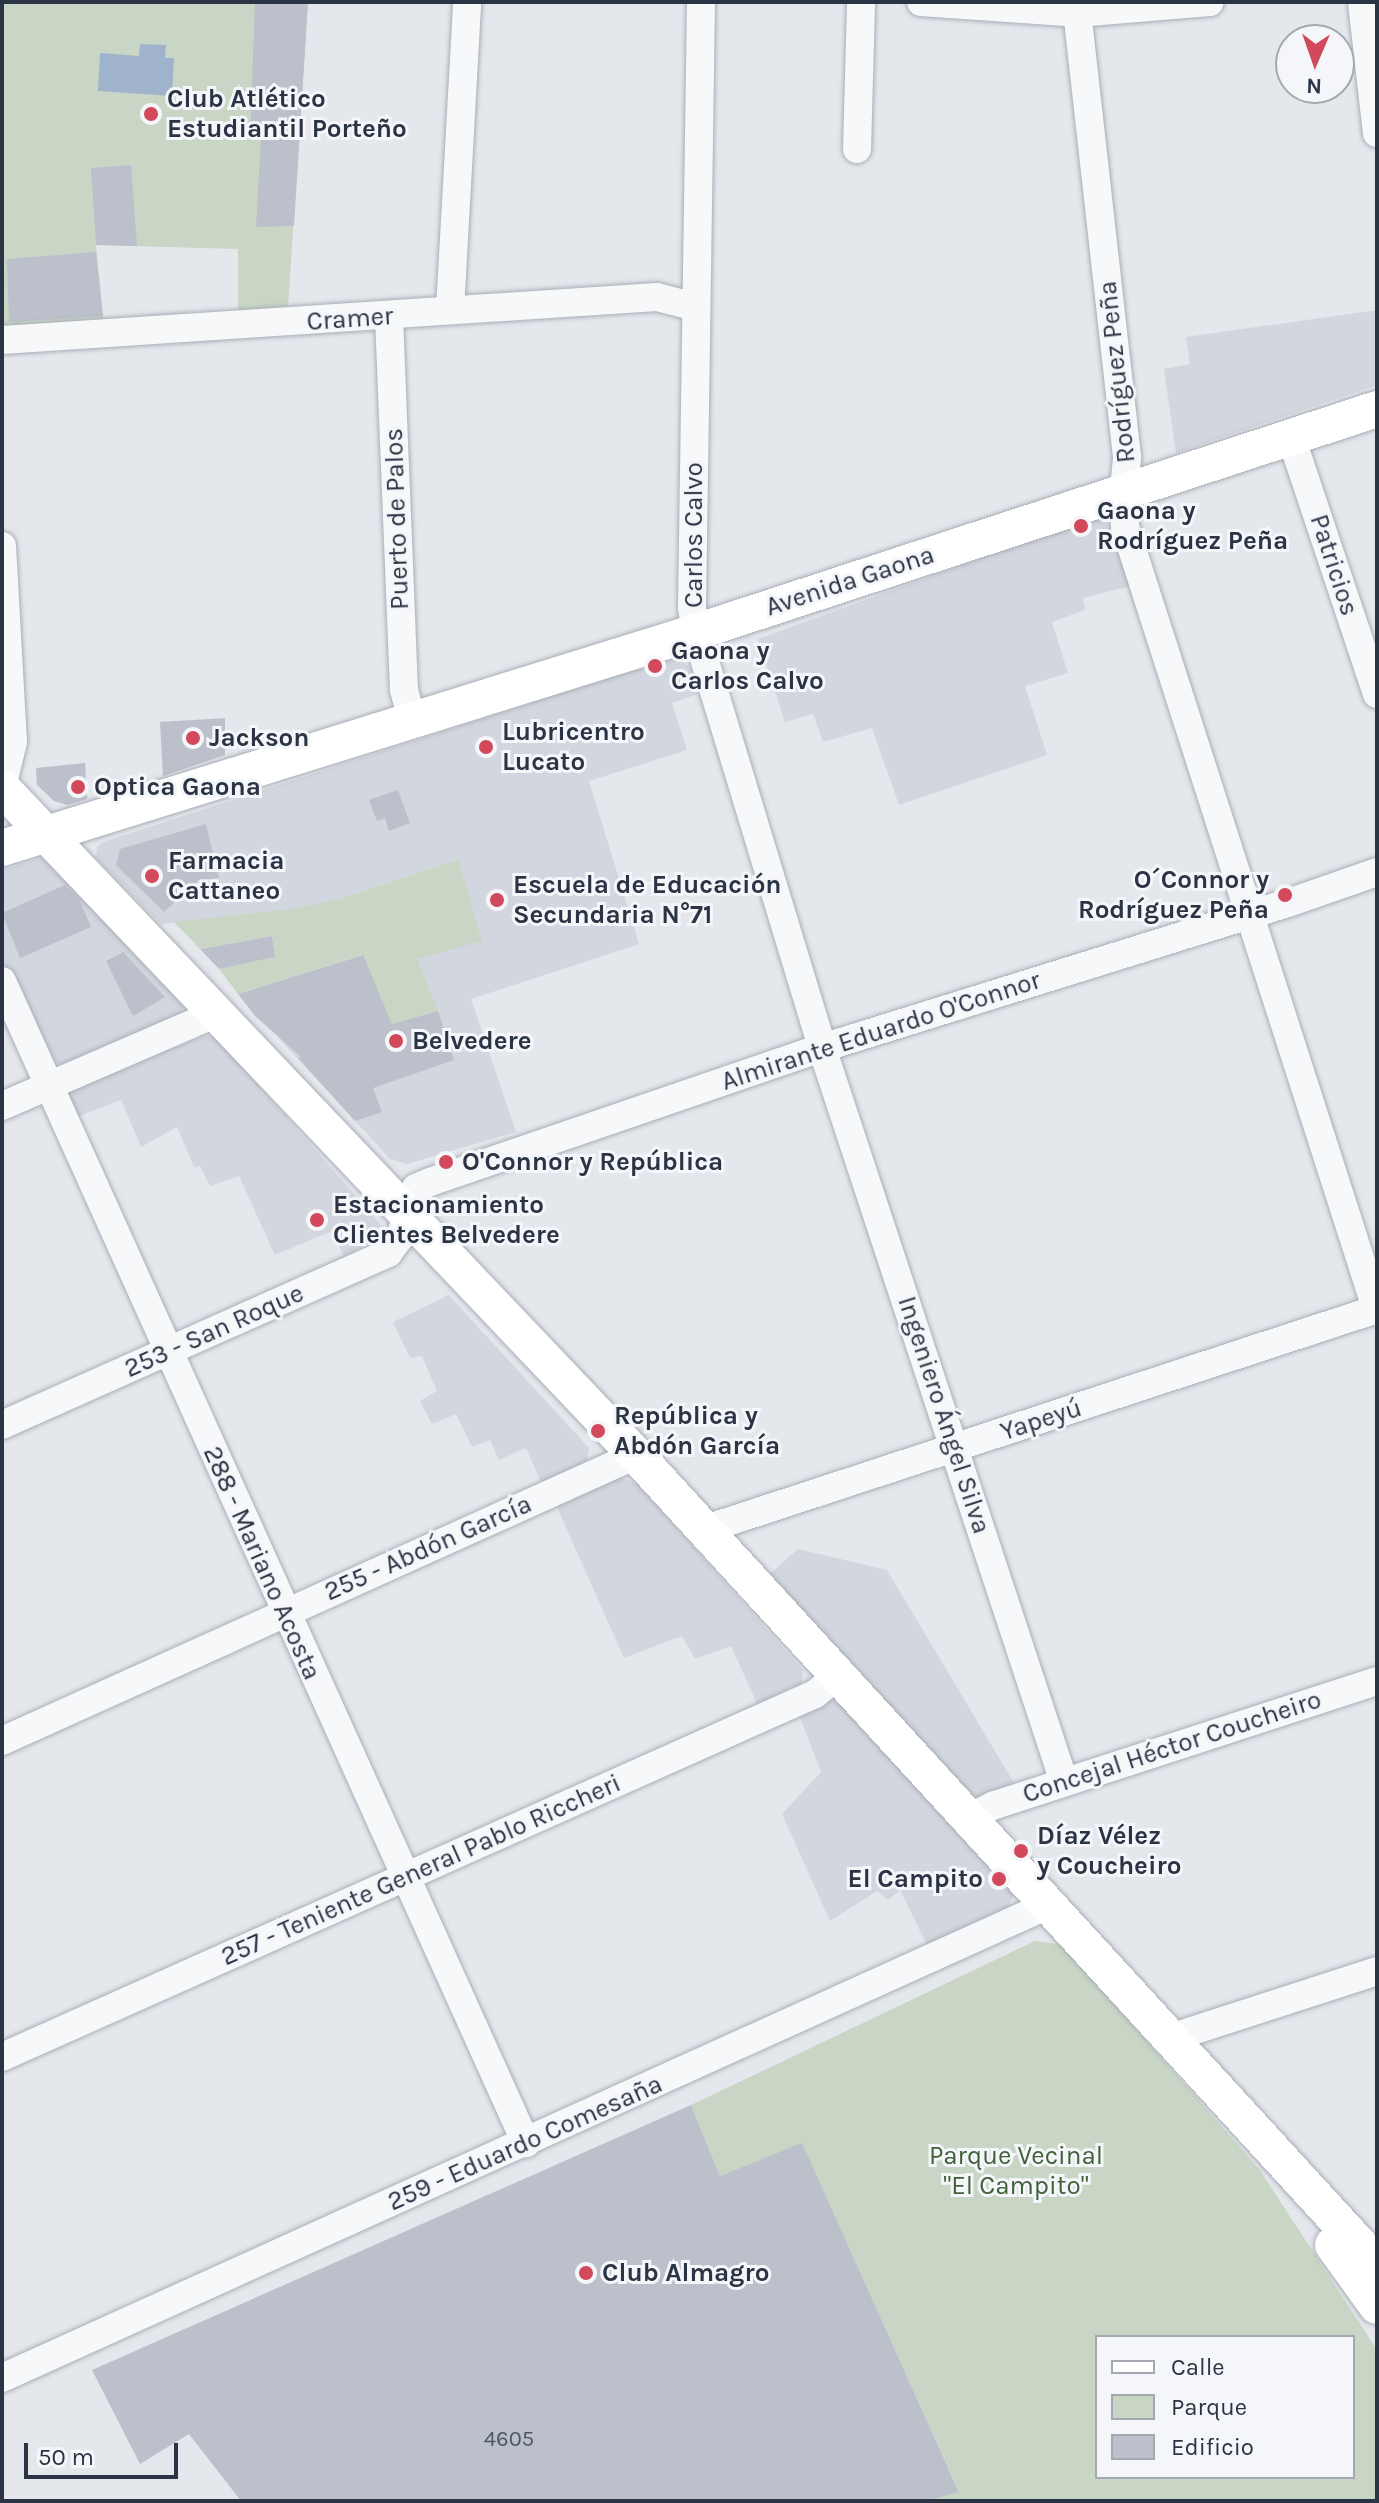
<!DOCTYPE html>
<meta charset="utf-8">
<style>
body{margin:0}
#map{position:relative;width:1379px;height:2503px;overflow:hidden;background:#e4e7ec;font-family:Karla,sans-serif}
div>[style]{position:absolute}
.built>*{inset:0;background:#d2d6de}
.green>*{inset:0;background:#c9d6c5}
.water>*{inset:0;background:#9fb4cc}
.building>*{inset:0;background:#bbc0ca}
.roads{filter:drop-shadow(0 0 2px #a9aeb7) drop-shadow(0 0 2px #a9aeb7)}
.minor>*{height:28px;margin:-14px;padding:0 14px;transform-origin:14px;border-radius:14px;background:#f7f8fa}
.major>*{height:36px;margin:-18px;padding:0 18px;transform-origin:18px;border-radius:18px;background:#fff}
.dots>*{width:22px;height:22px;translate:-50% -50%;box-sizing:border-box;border:4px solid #f4f6f9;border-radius:50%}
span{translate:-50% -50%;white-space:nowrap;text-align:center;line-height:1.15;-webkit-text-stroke:6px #f4f6f9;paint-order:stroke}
.number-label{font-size:22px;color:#4f5766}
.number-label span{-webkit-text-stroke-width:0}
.poi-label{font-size:26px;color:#2b3445;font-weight:700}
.left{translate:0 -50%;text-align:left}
.right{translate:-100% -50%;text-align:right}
.street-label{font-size:26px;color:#2b3445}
.park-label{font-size:26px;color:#3f6138}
.frame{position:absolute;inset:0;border:4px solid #2b3445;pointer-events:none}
.legend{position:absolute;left:1095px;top:2335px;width:260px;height:144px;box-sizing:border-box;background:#f4f6f9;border:2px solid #a4a8b1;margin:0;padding:10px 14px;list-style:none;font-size:24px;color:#2b3445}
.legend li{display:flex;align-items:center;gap:16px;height:40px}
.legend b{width:40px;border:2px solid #a4a8b1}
.north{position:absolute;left:1275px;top:24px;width:80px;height:80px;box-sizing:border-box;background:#f4f6f9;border:2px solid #a4a8b1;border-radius:50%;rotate:182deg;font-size:22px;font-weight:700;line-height:32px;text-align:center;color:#2b3445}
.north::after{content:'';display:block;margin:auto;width:28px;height:36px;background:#d1495b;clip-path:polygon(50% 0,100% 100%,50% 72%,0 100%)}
.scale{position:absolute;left:24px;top:2443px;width:154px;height:36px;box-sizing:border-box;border:4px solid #2b3445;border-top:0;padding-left:10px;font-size:24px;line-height:28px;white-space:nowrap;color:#2b3445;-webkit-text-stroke:6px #f4f6f9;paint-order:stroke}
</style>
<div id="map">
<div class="built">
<div style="clip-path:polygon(1377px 310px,1377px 385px,1176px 453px,1164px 369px,1190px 364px,1186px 337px)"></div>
<div style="clip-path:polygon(1092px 518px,1108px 522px,1130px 586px,1083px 598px,1085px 610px,1052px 622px,1068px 673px,1025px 686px,1047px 755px,899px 805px,872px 728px,823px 742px,813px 714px,785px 722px,758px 639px)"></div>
<div style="clip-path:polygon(666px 659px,680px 659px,693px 671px,698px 694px,672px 703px,687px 750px,589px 781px,639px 944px,471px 999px,516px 1132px,407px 1164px,390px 1159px,276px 1035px,382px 1000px,417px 959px,458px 859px,339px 899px,289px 909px,161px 924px,96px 858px,97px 847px,103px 842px)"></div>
<div style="clip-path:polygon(36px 859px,46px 859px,184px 1002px,181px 1016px,65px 1066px,49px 1060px,2px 961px,2px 870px)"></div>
<div style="clip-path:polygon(205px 1036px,216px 1037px,385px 1229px,383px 1236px,344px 1256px,332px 1231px,275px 1255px,239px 1176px,210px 1186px,200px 1166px,194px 1167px,177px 1127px,141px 1147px,121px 1100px,74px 1118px,68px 1094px,73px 1086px)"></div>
<div style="clip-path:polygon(449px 1295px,589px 1448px,587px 1463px,544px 1489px,526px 1448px,499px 1460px,490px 1440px,472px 1447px,456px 1414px,432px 1424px,420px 1401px,437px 1391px,422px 1356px,410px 1358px,393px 1322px)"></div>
<div style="clip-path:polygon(619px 1477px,637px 1484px,803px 1670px,802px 1687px,760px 1710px,731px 1646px,695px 1659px,682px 1636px,624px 1658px,556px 1505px)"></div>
<div style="clip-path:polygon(798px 1549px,887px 1570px,1017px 1788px,982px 1798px,966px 1792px,766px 1577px)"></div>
<div style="clip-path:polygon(827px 1697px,841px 1704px,1010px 1885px,1013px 1896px,1006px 1911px,927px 1945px,900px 1890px,888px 1900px,877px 1891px,830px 1921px,782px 1814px,821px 1772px,797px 1710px)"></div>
</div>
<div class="green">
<div style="clip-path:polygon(2px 2px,308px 2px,288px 307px,238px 311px,238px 249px,96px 245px,104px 325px,2px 331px)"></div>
<div style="clip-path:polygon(458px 859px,482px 941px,417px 959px,438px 1011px,390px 1024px,362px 955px,238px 994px,219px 969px,275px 957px,272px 936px,200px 949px,174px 922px,289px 909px,339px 899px)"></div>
<div style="clip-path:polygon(evenodd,1035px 1941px,1062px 1945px,1259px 2169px,1377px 2350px,1377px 2501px,926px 2501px,959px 2491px,802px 2144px,720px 2176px,691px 2105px,1035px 1941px,1097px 2337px,1353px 2337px,1353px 2477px,1097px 2477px,1097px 2337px)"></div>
</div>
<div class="water">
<div style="clip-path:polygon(140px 44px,166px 45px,165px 58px,174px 58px,172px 96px,98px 91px,100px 53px,139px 56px)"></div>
</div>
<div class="building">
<div style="clip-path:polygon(255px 2px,308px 2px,294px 226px,256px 227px,261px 139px,250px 139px)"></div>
<div style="clip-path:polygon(131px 165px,137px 246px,96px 245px,91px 168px)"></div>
<div style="clip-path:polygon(96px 252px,103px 316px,9px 322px,7px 259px)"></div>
<div style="clip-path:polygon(225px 718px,225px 755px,163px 776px,160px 722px)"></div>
<div style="clip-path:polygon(85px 763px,87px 799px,68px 805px,54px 801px,37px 785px,36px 768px)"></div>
<div style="clip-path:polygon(398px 790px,410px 823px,389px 831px,385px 818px,377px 821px,369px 800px)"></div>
<div style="clip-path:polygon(206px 824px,219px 878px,199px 880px,164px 912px,116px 865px,120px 849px)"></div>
<div style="clip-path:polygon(65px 885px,79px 899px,91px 927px,20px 958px,2px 913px)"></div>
<div style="clip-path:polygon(272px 936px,275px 957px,219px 969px,200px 949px)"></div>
<div style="clip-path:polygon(123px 952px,165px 997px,133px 1016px,106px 961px)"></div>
<div style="clip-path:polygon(363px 955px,392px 1024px,438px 1011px,454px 1060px,373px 1088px,382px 1112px,355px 1121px,298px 1058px,301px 1057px,255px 1016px,238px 994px)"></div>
<div style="clip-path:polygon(691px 2105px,720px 2176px,802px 2143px,959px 2492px,926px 2501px,241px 2501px,189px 2434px,140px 2464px,92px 2370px)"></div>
</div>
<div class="roads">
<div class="minor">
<div style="left:701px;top:2px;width:605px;rotate:90.85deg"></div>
<div style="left:692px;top:607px;width:25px;rotate:81deg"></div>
<div style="left:696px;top:632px;width:435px;rotate:73.1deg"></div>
<div style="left:822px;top:1048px;width:773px;rotate:71.75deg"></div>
<div style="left:921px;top:2px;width:156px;rotate:4deg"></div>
<div style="left:1077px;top:13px;width:133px;rotate:-4.7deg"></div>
<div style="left:1076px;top:2px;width:459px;rotate:83.6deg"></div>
<div style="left:1127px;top:458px;width:44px;rotate:95.2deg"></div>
<div style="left:1123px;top:502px;width:25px;rotate:85deg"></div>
<div style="left:1125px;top:527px;width:824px;rotate:72.18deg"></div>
<div style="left:1362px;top:2px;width:132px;rotate:83.5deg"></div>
<div style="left:857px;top:149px;width:147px;rotate:-88.4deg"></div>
<div style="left:450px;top:310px;width:308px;rotate:-86.8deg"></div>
<div style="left:389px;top:317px;width:373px;rotate:87.7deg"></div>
<div style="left:404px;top:690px;width:31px;rotate:75deg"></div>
<div style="left:2px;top:340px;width:656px;rotate:-3.76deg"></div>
<div style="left:657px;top:297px;width:40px;rotate:14.4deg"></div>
<div style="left:1291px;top:437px;width:271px;rotate:71.5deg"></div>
<div style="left:2px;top:546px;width:196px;rotate:86.8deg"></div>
<div style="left:13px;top:742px;width:46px;rotate:103.7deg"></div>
<div style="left:2px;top:981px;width:1275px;rotate:65.73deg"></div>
<div style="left:2px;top:1106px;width:234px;rotate:-23.4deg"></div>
<div style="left:2px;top:1425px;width:423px;rotate:-24deg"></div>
<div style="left:388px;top:1253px;width:21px;rotate:-53deg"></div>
<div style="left:401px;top:1236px;width:37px;rotate:-76deg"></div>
<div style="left:410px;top:1200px;width:13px;rotate:-63deg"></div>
<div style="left:416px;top:1188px;width:15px;rotate:-23deg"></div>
<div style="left:430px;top:1182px;width:414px;rotate:-18.9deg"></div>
<div style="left:822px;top:1048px;width:488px;rotate:-17.3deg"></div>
<div style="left:1288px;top:903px;width:94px;rotate:-19.2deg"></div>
<div style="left:706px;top:1529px;width:706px;rotate:-18.15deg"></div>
<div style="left:2px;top:1741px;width:696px;rotate:-24.28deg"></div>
<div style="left:969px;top:1818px;width:29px;rotate:-27deg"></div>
<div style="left:995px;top:1805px;width:402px;rotate:-18deg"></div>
<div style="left:1170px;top:2038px;width:218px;rotate:-17.9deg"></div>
<div style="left:2px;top:2057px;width:890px;rotate:-24.06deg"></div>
<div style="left:815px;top:1694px;width:28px;rotate:-39deg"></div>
<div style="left:2px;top:2378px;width:1148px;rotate:-24.33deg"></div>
</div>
<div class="major">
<div style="left:2px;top:788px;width:920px;rotate:46.45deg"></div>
<div style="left:636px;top:1455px;width:1097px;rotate:47.51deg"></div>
<div style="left:2px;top:848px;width:727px;rotate:-17.29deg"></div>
<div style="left:696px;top:632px;width:717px;rotate:-18.13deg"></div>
<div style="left:1333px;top:2245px;width:75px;rotate:54.2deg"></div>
</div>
</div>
<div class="dots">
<div style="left:151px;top:114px;background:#d1495b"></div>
<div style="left:1081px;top:526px;background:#d1495b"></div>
<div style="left:655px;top:666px;background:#d1495b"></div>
<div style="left:193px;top:738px;background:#d1495b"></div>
<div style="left:486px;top:747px;background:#d1495b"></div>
<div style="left:78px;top:787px;background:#d1495b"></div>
<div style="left:152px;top:876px;background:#d1495b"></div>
<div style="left:1285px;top:895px;background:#d1495b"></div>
<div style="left:497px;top:900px;background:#d1495b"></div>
<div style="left:396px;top:1041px;background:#d1495b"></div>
<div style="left:446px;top:1162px;background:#d1495b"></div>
<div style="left:317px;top:1220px;background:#d1495b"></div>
<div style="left:598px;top:1431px;background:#d1495b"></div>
<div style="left:1021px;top:1851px;background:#d1495b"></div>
<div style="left:999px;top:1879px;background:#d1495b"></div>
<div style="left:586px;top:2273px;background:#d1495b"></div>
</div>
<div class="number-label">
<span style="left:509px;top:2440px">4605</span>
</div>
<div class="poi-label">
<span class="left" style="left:167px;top:114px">Club Atlético<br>Estudiantil Porteño</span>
<span class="left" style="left:1097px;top:526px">Gaona y<br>Rodríguez Peña</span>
<span class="left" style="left:671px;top:666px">Gaona y<br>Carlos Calvo</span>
<span class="left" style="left:502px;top:747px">Lubricentro<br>Lucato</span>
<span class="left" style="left:209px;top:738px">Jackson</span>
<span class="left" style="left:94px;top:787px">Optica Gaona</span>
<span class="left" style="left:168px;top:876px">Farmacia<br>Cattaneo</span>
<span class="right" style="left:1269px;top:895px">O´Connor y<br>Rodríguez Peña</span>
<span class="left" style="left:513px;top:900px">Escuela de Educación<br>Secundaria N°71</span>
<span class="left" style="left:412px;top:1041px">Belvedere</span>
<span class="left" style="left:462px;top:1162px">O'Connor y República</span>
<span class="left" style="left:333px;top:1220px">Estacionamiento<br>Clientes Belvedere</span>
<span class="left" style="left:614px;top:1431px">República y<br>Abdón García</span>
<span class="left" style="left:1037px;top:1851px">Díaz Vélez<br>y Coucheiro</span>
<span class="right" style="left:983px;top:1879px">El Campito</span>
<span class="left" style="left:602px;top:2273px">Club Almagro</span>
</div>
<div class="street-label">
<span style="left:350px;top:319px;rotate:-4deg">Cramer</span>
<span style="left:1117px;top:372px;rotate:-96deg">Rodríguez Peña</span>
<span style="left:397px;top:519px;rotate:-92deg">Puerto de Palos</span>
<span style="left:694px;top:535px;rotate:-90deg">Carlos Calvo</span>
<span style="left:1334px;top:565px;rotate:72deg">Patricios</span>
<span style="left:850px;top:581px;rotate:-18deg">Avenida Gaona</span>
<span style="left:881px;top:1031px;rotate:-18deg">Almirante Eduardo O'Connor</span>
<span style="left:214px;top:1331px;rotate:-24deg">253 - San Roque</span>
<span style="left:944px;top:1415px;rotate:72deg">Ingeniero Ángel Silva</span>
<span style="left:1041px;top:1420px;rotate:-18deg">Yapeyú</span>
<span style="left:428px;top:1548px;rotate:-24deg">255 - Abdón García</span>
<span style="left:262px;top:1563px;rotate:66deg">288 - Mariano Acosta</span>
<span style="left:1172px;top:1747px;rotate:-18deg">Concejal Héctor Coucheiro</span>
<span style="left:421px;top:1870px;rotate:-24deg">257 - Teniente General Pablo Riccheri</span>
<span style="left:525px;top:2143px;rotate:-24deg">259 - Eduardo Comesaña</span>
</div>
<div class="park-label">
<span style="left:1016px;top:2171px">Parque Vecinal<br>"El Campito"</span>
</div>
<div class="frame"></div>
<ul class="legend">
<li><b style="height:10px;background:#fff"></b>Calle</li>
<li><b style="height:22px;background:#c9d6c5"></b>Parque</li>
<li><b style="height:22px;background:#bbc0ca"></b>Edificio</li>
</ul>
<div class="north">N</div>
<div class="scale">50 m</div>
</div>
